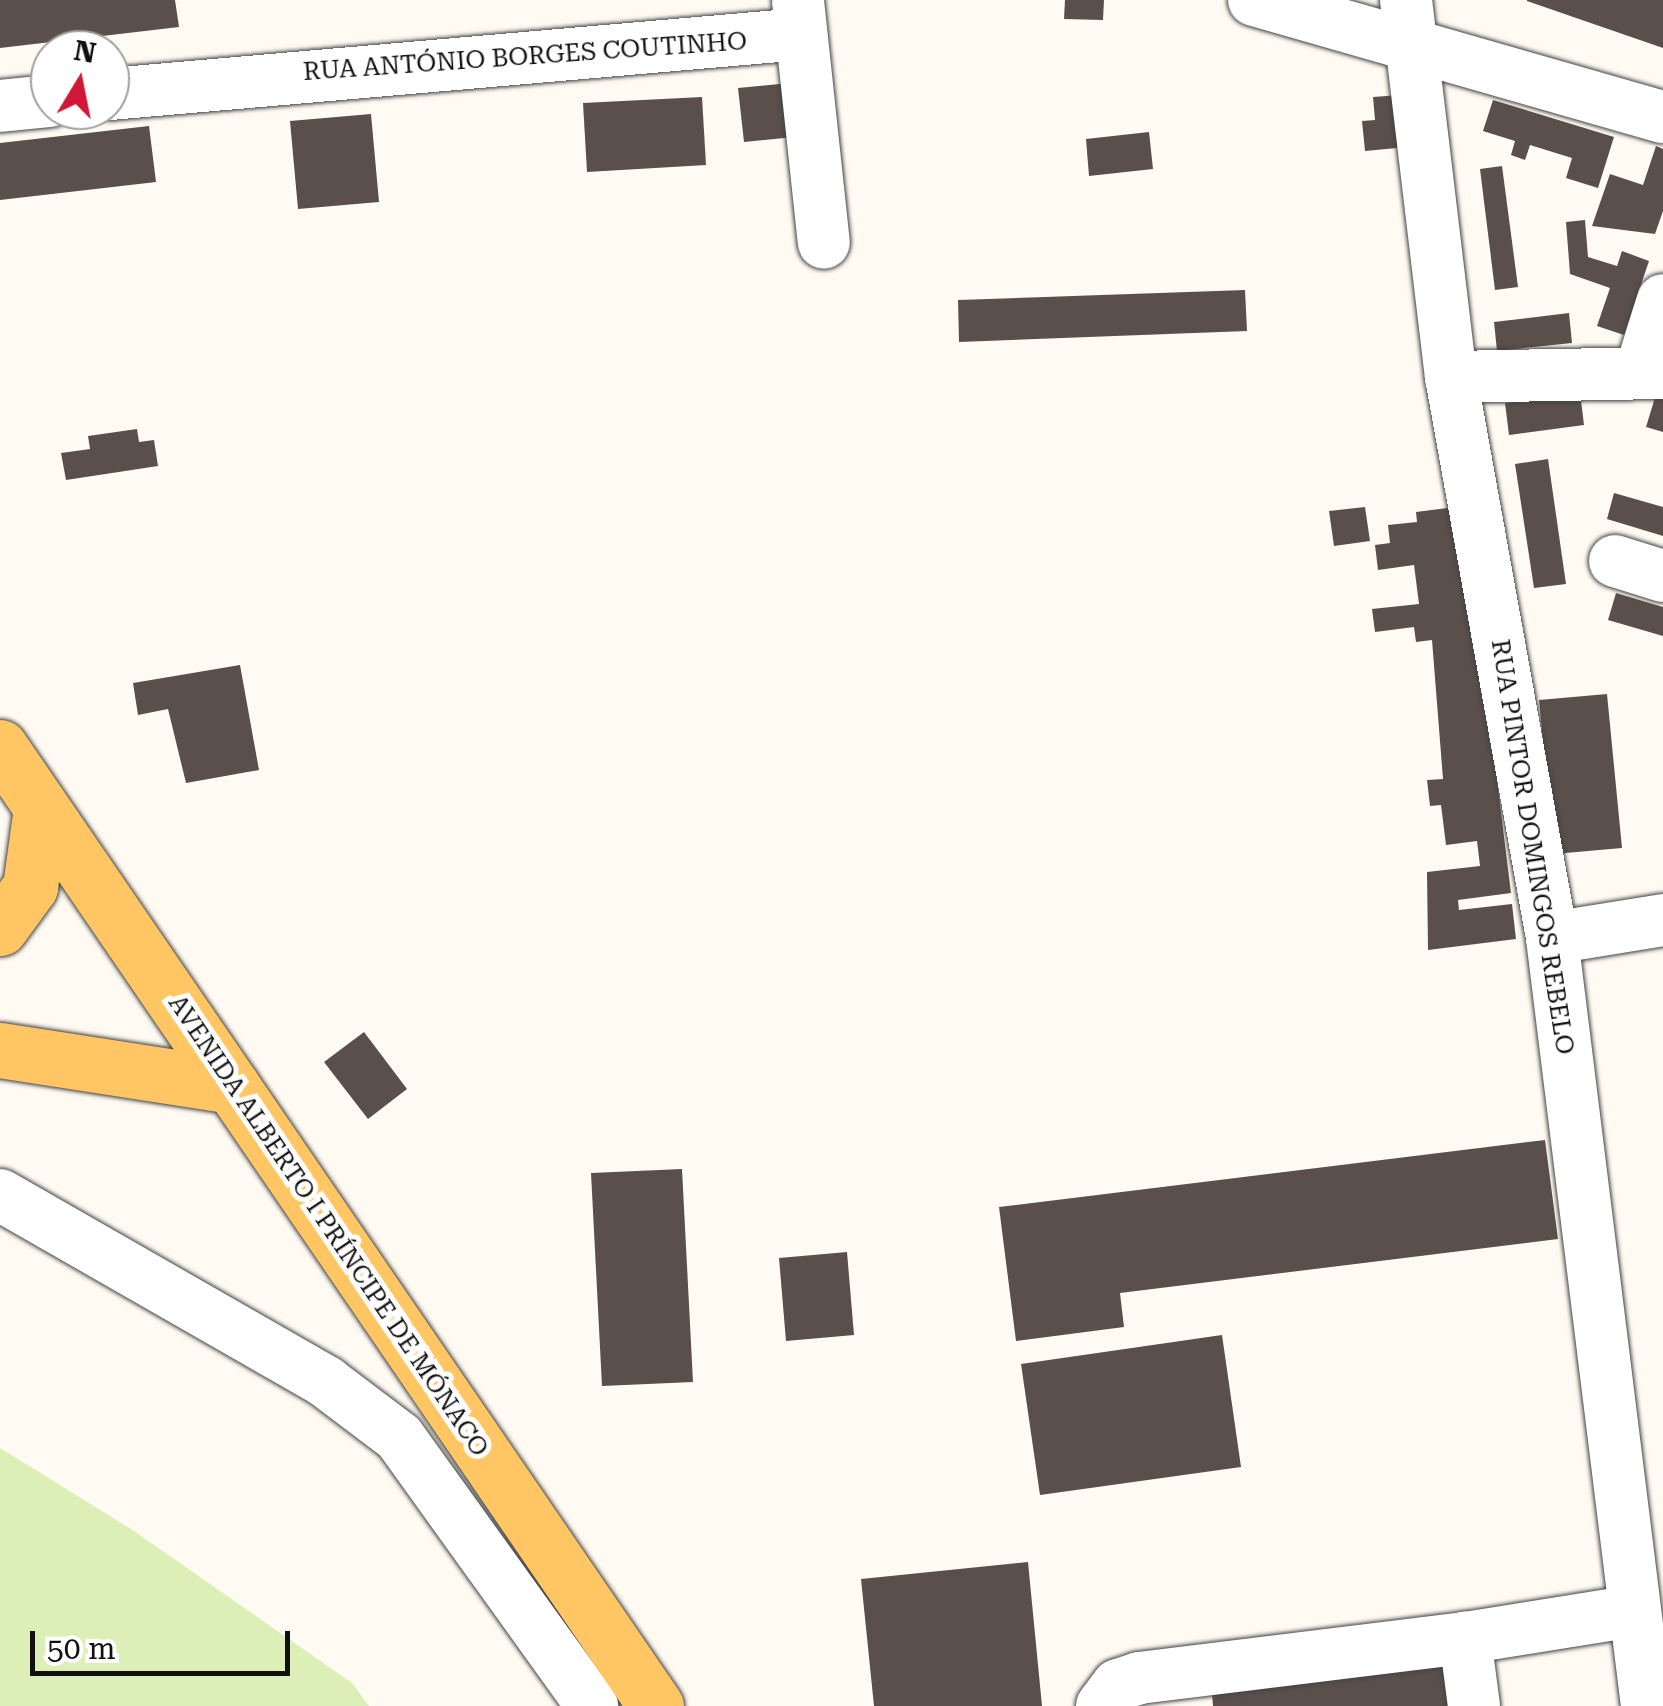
<!DOCTYPE html>
<meta charset="utf-8">
<style>
body{margin:0}
#map{position:relative;width:1663px;height:1706px;overflow:hidden;background:#fffbf3;font-family:"Roboto Serif",serif}
div>[style]{position:absolute}
.green>*{inset:0;background:#dbefb7}
.building>*{inset:0;background:#5a4f4b}
.roads{filter:drop-shadow(0 0 2px #434343) drop-shadow(0 0 2px #434343)}
.minor>*{height:52px;margin:-26px;padding:0 26px;transform-origin:26px;border-radius:26px;background:#fff}
.major>*{height:55px;margin:-27.5px;padding:0 27.5px;transform-origin:27.5px;border-radius:27.5px;background:#ffc663}
span{translate:-50% -50%;white-space:nowrap;text-align:center;line-height:1.15;-webkit-text-stroke:10px #fff;paint-order:stroke}
.street-label{font-size:25px;color:#101010}
.north{position:absolute;left:30px;top:30px;width:100px;height:100px;box-sizing:border-box;background:#fff;border:2px solid #9f9f9f;border-radius:50%;rotate:10deg;font-size:28px;font-weight:700;line-height:40px;text-align:center;color:#101010}
.north::after{content:'';display:block;margin:auto;width:35px;height:45px;background:#d11737;clip-path:polygon(50% 0,100% 100%,50% 72%,0 100%)}
.scale{position:absolute;left:30px;top:1631px;width:260px;height:45px;box-sizing:border-box;border:5px solid #101010;border-top:0;padding-left:12px;font-size:30px;line-height:35px;white-space:nowrap;color:#101010;-webkit-text-stroke:8px #fff;paint-order:stroke}
</style>
<div id="map">
<div class="green">
<div style="clip-path:polygon(0 1448px,131px 1529px,352px 1683px,369px 1706px,0 1706px)"></div>
</div>
<div class="building">
<div style="clip-path:polygon(0 0,175px 0,179px 27px,0 48px)"></div>
<div style="clip-path:polygon(1065px 0,1104px 0,1103px 20px,1064px 19px)"></div>
<div style="clip-path:polygon(1527px 0,1663px 0,1663px 48px,1527px 1px)"></div>
<div style="clip-path:polygon(799px 82px,804px 136px,744px 142px,738px 88px)"></div>
<div style="clip-path:polygon(1414px 94px,1418px 146px,1365px 151px,1362px 121px,1375px 120px,1373px 97px)"></div>
<div style="clip-path:polygon(702px 97px,706px 165px,587px 172px,583px 103px)"></div>
<div style="clip-path:polygon(1493px 100px,1614px 137px,1598px 188px,1566px 178px,1572px 158px,1530px 145px,1525px 160px,1511px 155px,1515px 141px,1483px 131px)"></div>
<div style="clip-path:polygon(371px 114px,379px 202px,298px 209px,290px 121px)"></div>
<div style="clip-path:polygon(149px 126px,156px 182px,0 200px,0 143px)"></div>
<div style="clip-path:polygon(1149px 132px,1153px 169px,1089px 176px,1086px 139px)"></div>
<div style="clip-path:polygon(1656px 146px,1663px 149px,1663px 211px,1655px 234px,1592px 226px,1610px 174px,1643px 185px)"></div>
<div style="clip-path:polygon(1502px 166px,1518px 287px,1495px 290px,1480px 169px)"></div>
<div style="clip-path:polygon(1585px 220px,1588px 257px,1617px 266px,1622px 251px,1649px 261px,1624px 335px,1597px 326px,1610px 288px,1570px 274px,1566px 222px)"></div>
<div style="clip-path:polygon(1245px 290px,1247px 331px,959px 342px,958px 300px)"></div>
<div style="clip-path:polygon(1569px 313px,1572px 343px,1497px 351px,1494px 322px)"></div>
<div style="clip-path:polygon(1657px 391px,1663px 393px,1663px 432px,1646px 427px)"></div>
<div style="clip-path:polygon(1580px 392px,1584px 425px,1509px 435px,1505px 403px)"></div>
<div style="clip-path:polygon(137px 429px,139px 442px,154px 440px,158px 466px,66px 480px,61px 453px,90px 449px,88px 436px)"></div>
<div style="clip-path:polygon(1548px 459px,1566px 584px,1534px 588px,1515px 464px)"></div>
<div style="clip-path:polygon(1614px 493px,1663px 507px,1663px 536px,1607px 519px)"></div>
<div style="clip-path:polygon(1463px 506px,1511px 893px,1458px 900px,1459px 910px,1512px 904px,1516px 939px,1428px 950px,1427px 872px,1480px 866px,1477px 841px,1446px 845px,1441px 805px,1430px 806px,1427px 780px,1443px 779px,1432px 640px,1416px 642px,1414px 627px,1375px 632px,1372px 609px,1419px 604px,1414px 565px,1378px 570px,1375px 545px,1390px 543px,1388px 525px,1417px 522px,1416px 512px)"></div>
<div style="clip-path:polygon(1365px 507px,1370px 541px,1334px 546px,1329px 511px)"></div>
<div style="clip-path:polygon(1616px 593px,1663px 607px,1663px 636px,1608px 620px)"></div>
<div style="clip-path:polygon(240px 665px,259px 770px,186px 783px,168px 709px,138px 715px,133px 683px)"></div>
<div style="clip-path:polygon(1607px 694px,1622px 848px,1554px 854px,1539px 700px)"></div>
<div style="clip-path:polygon(364px 1032px,407px 1089px,368px 1119px,324px 1062px)"></div>
<div style="clip-path:polygon(1545px 1140px,1558px 1239px,1120px 1293px,1124px 1327px,1016px 1341px,999px 1207px)"></div>
<div style="clip-path:polygon(682px 1169px,693px 1382px,602px 1386px,591px 1173px)"></div>
<div style="clip-path:polygon(847px 1252px,854px 1335px,786px 1341px,779px 1258px)"></div>
<div style="clip-path:polygon(1222px 1335px,1241px 1467px,1040px 1495px,1021px 1364px)"></div>
<div style="clip-path:polygon(1028px 1562px,1042px 1706px,874px 1706px,861px 1579px)"></div>
<div style="clip-path:polygon(1456px 1654px,1463px 1706px,1213px 1706px,1211px 1681px)"></div>
</div>
<div class="roads">
<div class="minor">
<div style="left:1254px;top:0;width:425px;rotate:16deg"></div>
<div style="left:1406px;top:0;width:380px;rotate:83.2deg"></div>
<div style="left:1451px;top:377px;width:570px;rotate:79.79deg"></div>
<div style="left:1552px;top:938px;width:774px;rotate:82.95deg"></div>
<div style="left:798px;top:1px;width:243px;rotate:83.9deg"></div>
<div style="left:110px;top:94px;width:694px;rotate:-4.96deg"></div>
<div style="left:0;top:106px;width:50px;rotate:-5.7deg"></div>
<div style="left:1642px;top:367px;width:70px;rotate:-72.6deg"></div>
<div style="left:1451px;top:377px;width:212px;rotate:-1.1deg"></div>
<div style="left:1615px;top:561px;width:50px;rotate:17.4deg"></div>
<div style="left:1552px;top:938px;width:112px;rotate:-9.2deg"></div>
<div style="left:0;top:1195px;width:376px;rotate:29.8deg"></div>
<div style="left:326px;top:1382px;width:91px;rotate:37deg"></div>
<div style="left:399px;top:1437px;width:331px;rotate:54.3deg"></div>
<div style="left:1102px;top:1706px;width:26px;rotate:-53deg"></div>
<div style="left:1118px;top:1685px;width:22px;rotate:-18deg"></div>
<div style="left:1139px;top:1678px;width:328px;rotate:-7deg"></div>
<div style="left:1474px;top:1706px;width:69px;rotate:-97.5deg"></div>
<div style="left:1465px;top:1638px;width:171px;rotate:-9.1deg"></div>
</div>
<div class="major">
<div style="left:0;top:747px;width:1162px;rotate:55.63deg"></div>
<div style="left:0;top:928px;width:51px;rotate:-53.8deg"></div>
<div style="left:30px;top:887px;width:80px;rotate:-82.1deg"></div>
<div style="left:0;top:1050px;width:235px;rotate:8.8deg"></div>
</div>
</div>
<div class="street-label">
<span style="left:525px;top:57px;rotate:-4deg">RUA ANTÓNIO BORGES COUTINHO</span>
<span style="left:1532px;top:847px;rotate:81deg">RUA PINTOR DOMINGOS REBELO</span>
<span style="left:328px;top:1226px;rotate:56deg">AVENIDA ALBERTO I PRÍNCIPE DE MÓNACO</span>
</div>
<div class="north">N</div>
<div class="scale">50 m</div>
</div>
